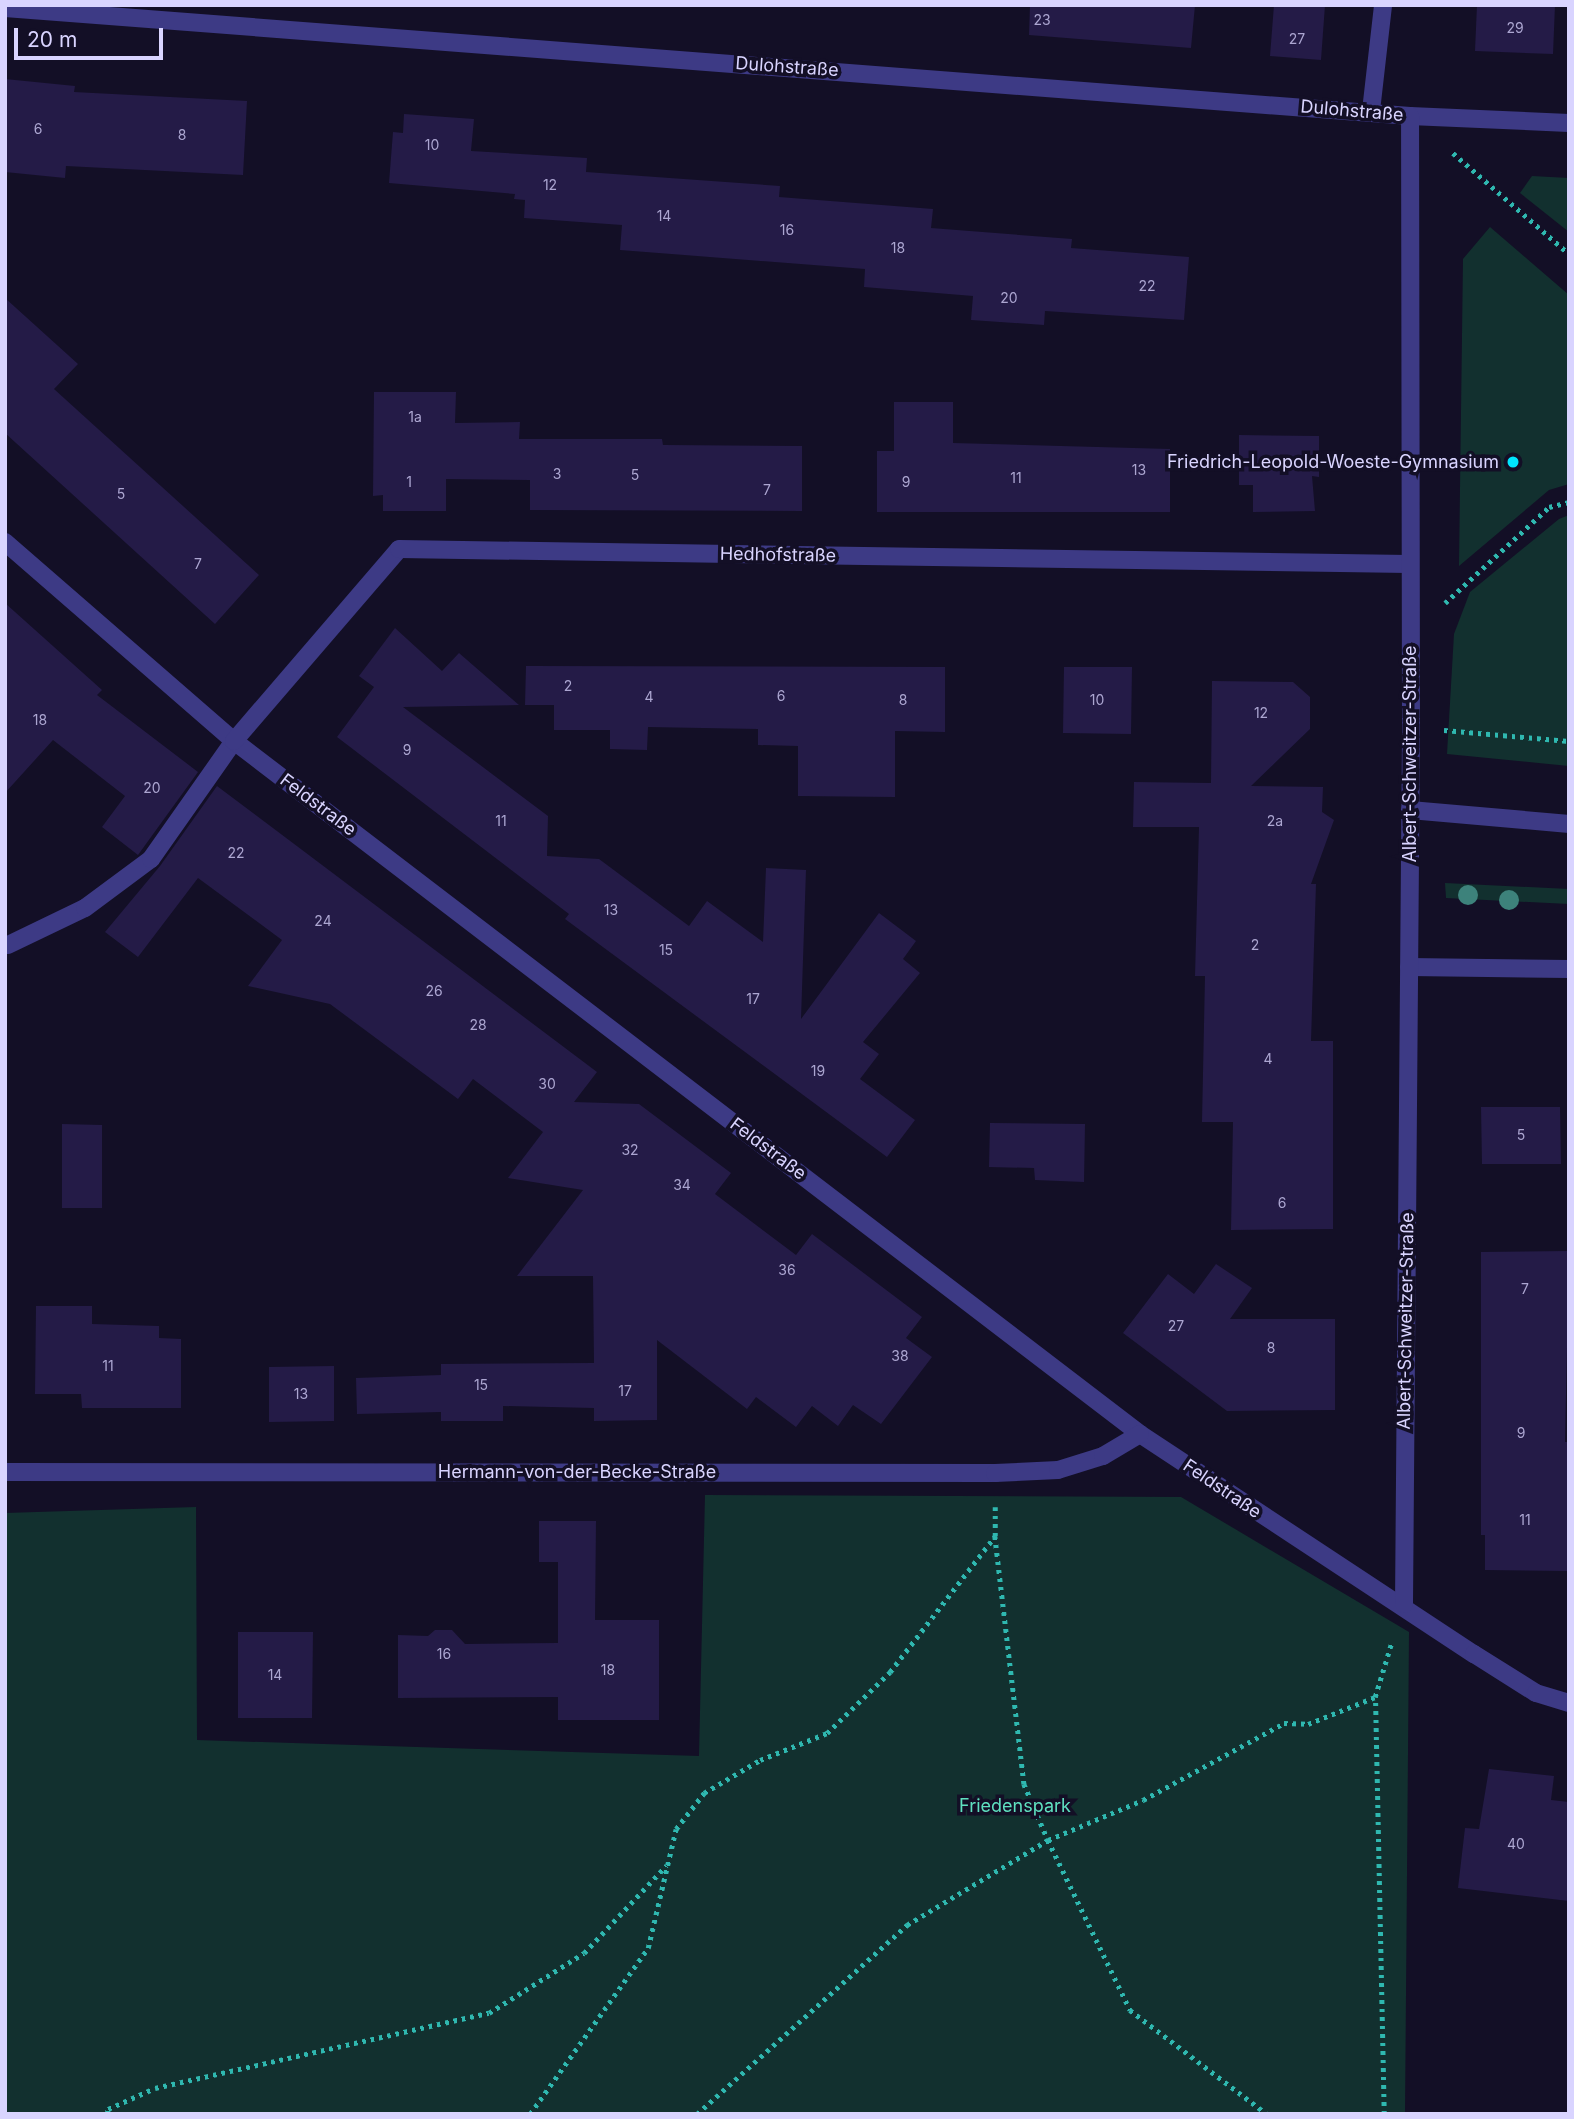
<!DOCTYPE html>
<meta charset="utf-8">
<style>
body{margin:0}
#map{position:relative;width:1574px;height:2119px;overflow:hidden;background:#130f26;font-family:Inter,sans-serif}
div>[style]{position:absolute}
.green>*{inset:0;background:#12302f}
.building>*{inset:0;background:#241b47}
.path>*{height:4.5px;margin-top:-2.25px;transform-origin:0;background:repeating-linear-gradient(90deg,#2fb8b0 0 3.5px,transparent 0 8.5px)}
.service>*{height:18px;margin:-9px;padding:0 9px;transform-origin:9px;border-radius:9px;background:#3d3a85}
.minor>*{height:18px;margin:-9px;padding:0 9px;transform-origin:9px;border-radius:9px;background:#3d3a85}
.trees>*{width:20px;height:20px;margin:-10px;border-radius:50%;background:#3d827b}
.dots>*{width:19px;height:19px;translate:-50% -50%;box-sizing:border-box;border:4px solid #130f26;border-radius:50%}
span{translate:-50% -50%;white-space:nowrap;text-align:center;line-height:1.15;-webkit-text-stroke:7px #130f26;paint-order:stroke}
.number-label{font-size:14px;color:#aca6d1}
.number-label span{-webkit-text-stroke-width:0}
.street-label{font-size:18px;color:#d9d4ff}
.poi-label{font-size:18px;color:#d9d4ff}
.right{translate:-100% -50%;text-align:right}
.park-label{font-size:18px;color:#5fe0c0}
.frame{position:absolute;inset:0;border:7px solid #d9d4ff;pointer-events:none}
.scale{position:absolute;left:14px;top:28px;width:149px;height:32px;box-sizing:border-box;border:4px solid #d9d4ff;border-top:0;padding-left:9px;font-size:21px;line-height:24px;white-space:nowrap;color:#d9d4ff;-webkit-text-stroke:5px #130f26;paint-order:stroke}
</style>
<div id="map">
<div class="green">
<div style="clip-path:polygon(1532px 176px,1569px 178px,1569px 232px,1520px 193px)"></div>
<div style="clip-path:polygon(1490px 227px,1569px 295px,1569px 484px,1549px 490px,1459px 566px,1463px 259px)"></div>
<div style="clip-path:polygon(1569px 515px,1569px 766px,1447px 754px,1454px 634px,1470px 592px,1559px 519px)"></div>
<div style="clip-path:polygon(1445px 883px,1569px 889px,1569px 904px,1446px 898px)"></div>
<div style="clip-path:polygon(705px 1495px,1181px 1497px,1409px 1632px,1405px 2114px,5px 2114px,5px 1513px,196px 1507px,197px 1740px,699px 1756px)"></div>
</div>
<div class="building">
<div style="clip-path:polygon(1030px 5px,1195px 5px,1191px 48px,1029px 35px)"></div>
<div style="clip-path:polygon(1274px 5px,1325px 5px,1321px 60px,1270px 56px)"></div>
<div style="clip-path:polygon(1477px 5px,1555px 5px,1553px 54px,1475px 51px)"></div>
<div style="clip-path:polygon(5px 79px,75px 86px,74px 92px,247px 101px,243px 175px,66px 166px,65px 178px,5px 172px)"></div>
<div style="clip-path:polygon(404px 114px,474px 119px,471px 151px,587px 158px,586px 172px,780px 186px,779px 197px,933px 209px,931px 228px,1072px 239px,1071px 248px,1189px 257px,1184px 320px,1045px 311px,1044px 325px,971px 320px,973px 296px,864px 287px,865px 269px,620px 250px,622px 225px,524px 218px,525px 200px,514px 199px,515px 194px,389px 183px,393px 132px,403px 133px)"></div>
<div style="clip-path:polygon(5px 298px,78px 364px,54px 389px,259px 575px,215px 624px,5px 433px)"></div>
<div style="clip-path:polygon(374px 392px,456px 392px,455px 423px,520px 422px,519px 439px,662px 439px,663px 445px,802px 446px,802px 511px,530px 510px,530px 480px,446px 479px,446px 511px,383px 511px,383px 495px,373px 496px)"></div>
<div style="clip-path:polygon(894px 402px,953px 402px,953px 443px,1170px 449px,1170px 512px,877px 512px,877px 451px,894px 451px)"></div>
<div style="clip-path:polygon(1239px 435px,1319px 436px,1319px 477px,1312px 476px,1315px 511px,1253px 512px,1253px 485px,1239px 485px)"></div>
<div style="clip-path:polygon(5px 603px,102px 690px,97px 695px,198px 772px,138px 855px,102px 827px,125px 796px,53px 740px,5px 793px)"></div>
<div style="clip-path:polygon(395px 628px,442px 671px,459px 653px,519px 705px,403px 707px,548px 816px,547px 856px,599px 859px,689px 926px,707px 901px,763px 942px,766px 868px,806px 870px,801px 1019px,879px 913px,916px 941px,903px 959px,920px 973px,863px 1042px,879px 1054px,860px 1079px,915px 1120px,887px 1157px,565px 919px,569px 914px,337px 737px,374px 687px,359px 676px)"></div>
<div style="clip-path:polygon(526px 666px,945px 667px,945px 732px,895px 731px,895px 797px,798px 796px,798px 746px,758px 745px,758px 729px,648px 727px,647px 750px,610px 749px,610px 730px,554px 730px,554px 705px,525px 705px)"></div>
<div style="clip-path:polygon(1064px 667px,1132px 667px,1131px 734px,1063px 733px)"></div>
<div style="clip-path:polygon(1212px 681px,1293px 682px,1310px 697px,1310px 729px,1251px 786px,1323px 787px,1322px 812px,1334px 820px,1311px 884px,1316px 884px,1311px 1041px,1333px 1041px,1333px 1229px,1231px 1230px,1233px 1122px,1202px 1122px,1205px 976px,1195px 976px,1199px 827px,1133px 827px,1134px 782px,1211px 783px)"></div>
<div style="clip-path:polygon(217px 786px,597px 1072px,574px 1102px,639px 1104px,731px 1173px,715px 1194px,796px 1255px,812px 1234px,922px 1317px,906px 1338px,932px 1357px,881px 1424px,853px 1405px,838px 1426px,812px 1406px,796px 1427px,756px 1397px,747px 1409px,657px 1340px,657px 1420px,594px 1421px,594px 1408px,503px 1406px,503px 1421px,441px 1421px,441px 1412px,357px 1414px,356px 1378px,441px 1375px,441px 1364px,594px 1363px,593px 1276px,517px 1276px,583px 1190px,508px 1178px,543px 1132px,473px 1079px,458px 1099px,330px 1004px,248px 986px,282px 940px,198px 878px,138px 957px,105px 932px,160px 866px)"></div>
<div style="clip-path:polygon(1481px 1107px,1560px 1107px,1561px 1164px,1482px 1164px)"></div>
<div style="clip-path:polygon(990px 1123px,1085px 1124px,1084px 1182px,1035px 1180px,1034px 1168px,989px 1167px)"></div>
<div style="clip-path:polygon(62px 1124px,102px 1125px,102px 1208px,62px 1208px)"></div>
<div style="clip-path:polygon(1569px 1251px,1565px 1442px,1569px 1442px,1569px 1571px,1485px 1570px,1485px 1535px,1481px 1535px,1481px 1252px)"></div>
<div style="clip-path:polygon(1216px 1264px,1252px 1288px,1230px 1319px,1335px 1319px,1335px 1410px,1227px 1411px,1123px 1333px,1168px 1274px,1194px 1294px)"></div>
<div style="clip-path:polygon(36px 1306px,92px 1306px,92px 1324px,159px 1326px,159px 1338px,181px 1339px,181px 1408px,82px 1408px,81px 1394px,35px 1394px)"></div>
<div style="clip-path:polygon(334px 1366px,334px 1421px,269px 1422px,269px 1367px)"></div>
<div style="clip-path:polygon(539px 1521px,596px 1521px,595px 1620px,659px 1620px,659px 1720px,558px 1720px,558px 1697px,398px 1698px,398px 1635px,428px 1636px,435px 1630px,452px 1630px,465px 1644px,558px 1643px,558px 1562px,539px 1562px)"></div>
<div style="clip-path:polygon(238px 1632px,313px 1632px,312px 1718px,238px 1718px)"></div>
<div style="clip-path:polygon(1489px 1769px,1554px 1776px,1551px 1800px,1569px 1802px,1569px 1901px,1458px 1888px,1465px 1828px,1479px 1829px)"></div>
</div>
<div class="path">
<div style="left:1453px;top:153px;width:154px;rotate:41deg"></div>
<div style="left:1445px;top:603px;width:142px;rotate:-42.7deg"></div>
<div style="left:1549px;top:507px;width:21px;rotate:-14deg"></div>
<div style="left:1444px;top:730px;width:125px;rotate:5deg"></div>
<div style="left:995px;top:1536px;width:250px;rotate:83.3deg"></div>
<div style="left:1024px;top:1784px;width:61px;rotate:66.8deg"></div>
<div style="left:1048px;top:1840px;width:189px;rotate:64.2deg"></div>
<div style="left:1130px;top:2010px;width:172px;rotate:37.2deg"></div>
<div style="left:107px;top:2114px;width:5px;rotate:-79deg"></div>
<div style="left:108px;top:2109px;width:51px;rotate:-24.1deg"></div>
<div style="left:155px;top:2088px;width:342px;rotate:-12.7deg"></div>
<div style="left:489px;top:2013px;width:112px;rotate:-32.3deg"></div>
<div style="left:584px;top:1953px;width:120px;rotate:-46.7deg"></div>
<div style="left:530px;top:2114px;width:204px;rotate:-54.6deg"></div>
<div style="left:648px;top:1948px;width:122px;rotate:-76.8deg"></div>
<div style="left:676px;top:1829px;width:46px;rotate:-52.1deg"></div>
<div style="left:704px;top:1793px;width:65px;rotate:-30.5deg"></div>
<div style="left:760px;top:1760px;width:72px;rotate:-21.9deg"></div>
<div style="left:827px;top:1733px;width:88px;rotate:-44.1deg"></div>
<div style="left:890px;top:1672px;width:172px;rotate:-52.3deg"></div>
<div style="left:995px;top:1536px;width:29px;rotate:-90deg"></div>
<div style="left:697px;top:2114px;width:283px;rotate:-42deg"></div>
<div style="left:907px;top:1925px;width:165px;rotate:-31.1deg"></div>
<div style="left:1048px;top:1840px;width:103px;rotate:-22.8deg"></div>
<div style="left:1143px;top:1800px;width:161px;rotate:-28.6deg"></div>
<div style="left:1284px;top:1723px;width:24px;rotate:2deg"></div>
<div style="left:1308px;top:1724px;width:72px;rotate:-21.9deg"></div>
<div style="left:1384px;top:2114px;width:417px;rotate:-91.2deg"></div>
<div style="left:1375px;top:1697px;width:59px;rotate:-73.1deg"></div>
</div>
<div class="service">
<div style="left:1410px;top:810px;width:160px;rotate:5deg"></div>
<div style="left:8px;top:945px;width:85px;rotate:-25.7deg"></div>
<div style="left:85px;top:908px;width:82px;rotate:-36.6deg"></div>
<div style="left:151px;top:859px;width:144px;rotate:-54.9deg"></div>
<div style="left:1409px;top:967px;width:160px;rotate:0.7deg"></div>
</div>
<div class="minor">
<div style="left:5px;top:8px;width:1409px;rotate:4.4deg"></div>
<div style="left:1410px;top:116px;width:159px;rotate:2.5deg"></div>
<div style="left:1371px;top:111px;width:107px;rotate:-83.5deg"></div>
<div style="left:5px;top:542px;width:303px;rotate:41deg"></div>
<div style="left:234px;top:741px;width:1141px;rotate:37.41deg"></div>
<div style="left:1140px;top:1434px;width:400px;rotate:33.4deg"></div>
<div style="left:1474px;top:1654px;width:73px;rotate:32.2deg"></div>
<div style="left:1536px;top:1693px;width:34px;rotate:17deg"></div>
<div style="left:234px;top:741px;width:253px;rotate:-49.3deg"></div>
<div style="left:399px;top:549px;width:1010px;rotate:0.85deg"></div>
<div style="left:5px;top:1472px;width:990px;rotate:0.06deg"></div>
<div style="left:995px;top:1473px;width:63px;rotate:-2.7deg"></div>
<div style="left:1058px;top:1470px;width:47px;rotate:-17.3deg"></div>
<div style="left:1103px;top:1456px;width:43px;rotate:-30.7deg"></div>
<div style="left:1404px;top:1604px;width:877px;rotate:-89.54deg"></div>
<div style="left:1411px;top:727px;width:611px;rotate:-90.09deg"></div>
</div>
<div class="trees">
<div style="left:1468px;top:895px"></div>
<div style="left:1509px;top:900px"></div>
</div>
<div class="dots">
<div style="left:1513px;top:462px;background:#00e5ff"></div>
</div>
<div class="number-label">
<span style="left:1042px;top:20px">23</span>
<span style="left:1515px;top:28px">29</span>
<span style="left:1297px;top:39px">27</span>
<span style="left:38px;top:129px">6</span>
<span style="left:182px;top:135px">8</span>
<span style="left:432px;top:145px">10</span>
<span style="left:550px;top:185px">12</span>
<span style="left:664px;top:216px">14</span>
<span style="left:787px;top:230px">16</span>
<span style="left:898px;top:248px">18</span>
<span style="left:1147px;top:286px">22</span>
<span style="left:1009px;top:298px">20</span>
<span style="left:415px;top:417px">1a</span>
<span style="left:1139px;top:470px">13</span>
<span style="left:557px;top:474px">3</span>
<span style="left:635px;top:475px">5</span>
<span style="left:1016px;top:478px">11</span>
<span style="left:409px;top:482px">1</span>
<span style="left:906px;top:482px">9</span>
<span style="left:767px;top:490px">7</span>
<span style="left:121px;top:494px">5</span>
<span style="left:198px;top:564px">7</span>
<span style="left:568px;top:686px">2</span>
<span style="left:781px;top:696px">6</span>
<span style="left:649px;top:697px">4</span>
<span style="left:903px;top:700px">8</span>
<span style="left:1097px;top:700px">10</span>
<span style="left:1261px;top:713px">12</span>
<span style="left:40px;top:720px">18</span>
<span style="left:407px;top:750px">9</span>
<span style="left:152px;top:788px">20</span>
<span style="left:501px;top:821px">11</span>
<span style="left:1275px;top:821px">2a</span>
<span style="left:236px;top:853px">22</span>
<span style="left:611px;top:910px">13</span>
<span style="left:323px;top:921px">24</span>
<span style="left:1255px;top:945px">2</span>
<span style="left:666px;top:950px">15</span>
<span style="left:434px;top:991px">26</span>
<span style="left:753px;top:999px">17</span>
<span style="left:478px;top:1025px">28</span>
<span style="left:1268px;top:1059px">4</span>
<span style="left:818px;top:1071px">19</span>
<span style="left:547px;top:1084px">30</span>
<span style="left:1521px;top:1135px">5</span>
<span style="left:630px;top:1150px">32</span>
<span style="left:682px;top:1185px">34</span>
<span style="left:1282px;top:1203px">6</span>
<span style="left:787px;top:1270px">36</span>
<span style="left:1525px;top:1289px">7</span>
<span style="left:1176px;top:1326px">27</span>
<span style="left:1271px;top:1348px">8</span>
<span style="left:900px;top:1356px">38</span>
<span style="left:108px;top:1366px">11</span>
<span style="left:481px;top:1385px">15</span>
<span style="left:625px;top:1391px">17</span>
<span style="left:301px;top:1394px">13</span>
<span style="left:1521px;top:1433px">9</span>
<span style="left:1525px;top:1520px">11</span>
<span style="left:444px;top:1654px">16</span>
<span style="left:608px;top:1670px">18</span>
<span style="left:275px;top:1675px">14</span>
<span style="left:1516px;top:1844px">40</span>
</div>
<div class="street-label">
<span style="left:787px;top:67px;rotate:4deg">Dulohstraße</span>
<span style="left:1352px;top:111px;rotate:5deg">Dulohstraße</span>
<span style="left:778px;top:555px;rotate:1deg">Hedhofstraße</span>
<span style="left:1410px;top:754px;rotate:-90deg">Albert-Schweitzer-Straße</span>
<span style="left:318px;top:805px;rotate:37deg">Feldstraße</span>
<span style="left:768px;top:1149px;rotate:37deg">Feldstraße</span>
<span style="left:1406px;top:1321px;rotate:-89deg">Albert-Schweitzer-Straße</span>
<span style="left:577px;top:1472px">Hermann-von-der-Becke-Straße</span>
<span style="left:1222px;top:1489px;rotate:34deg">Feldstraße</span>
</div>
<div class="poi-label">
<span class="right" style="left:1499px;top:462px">Friedrich-Leopold-Woeste-Gymnasium</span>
</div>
<div class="park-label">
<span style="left:1015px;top:1806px">Friedenspark</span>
</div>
<div class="frame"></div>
<div class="scale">20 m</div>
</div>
